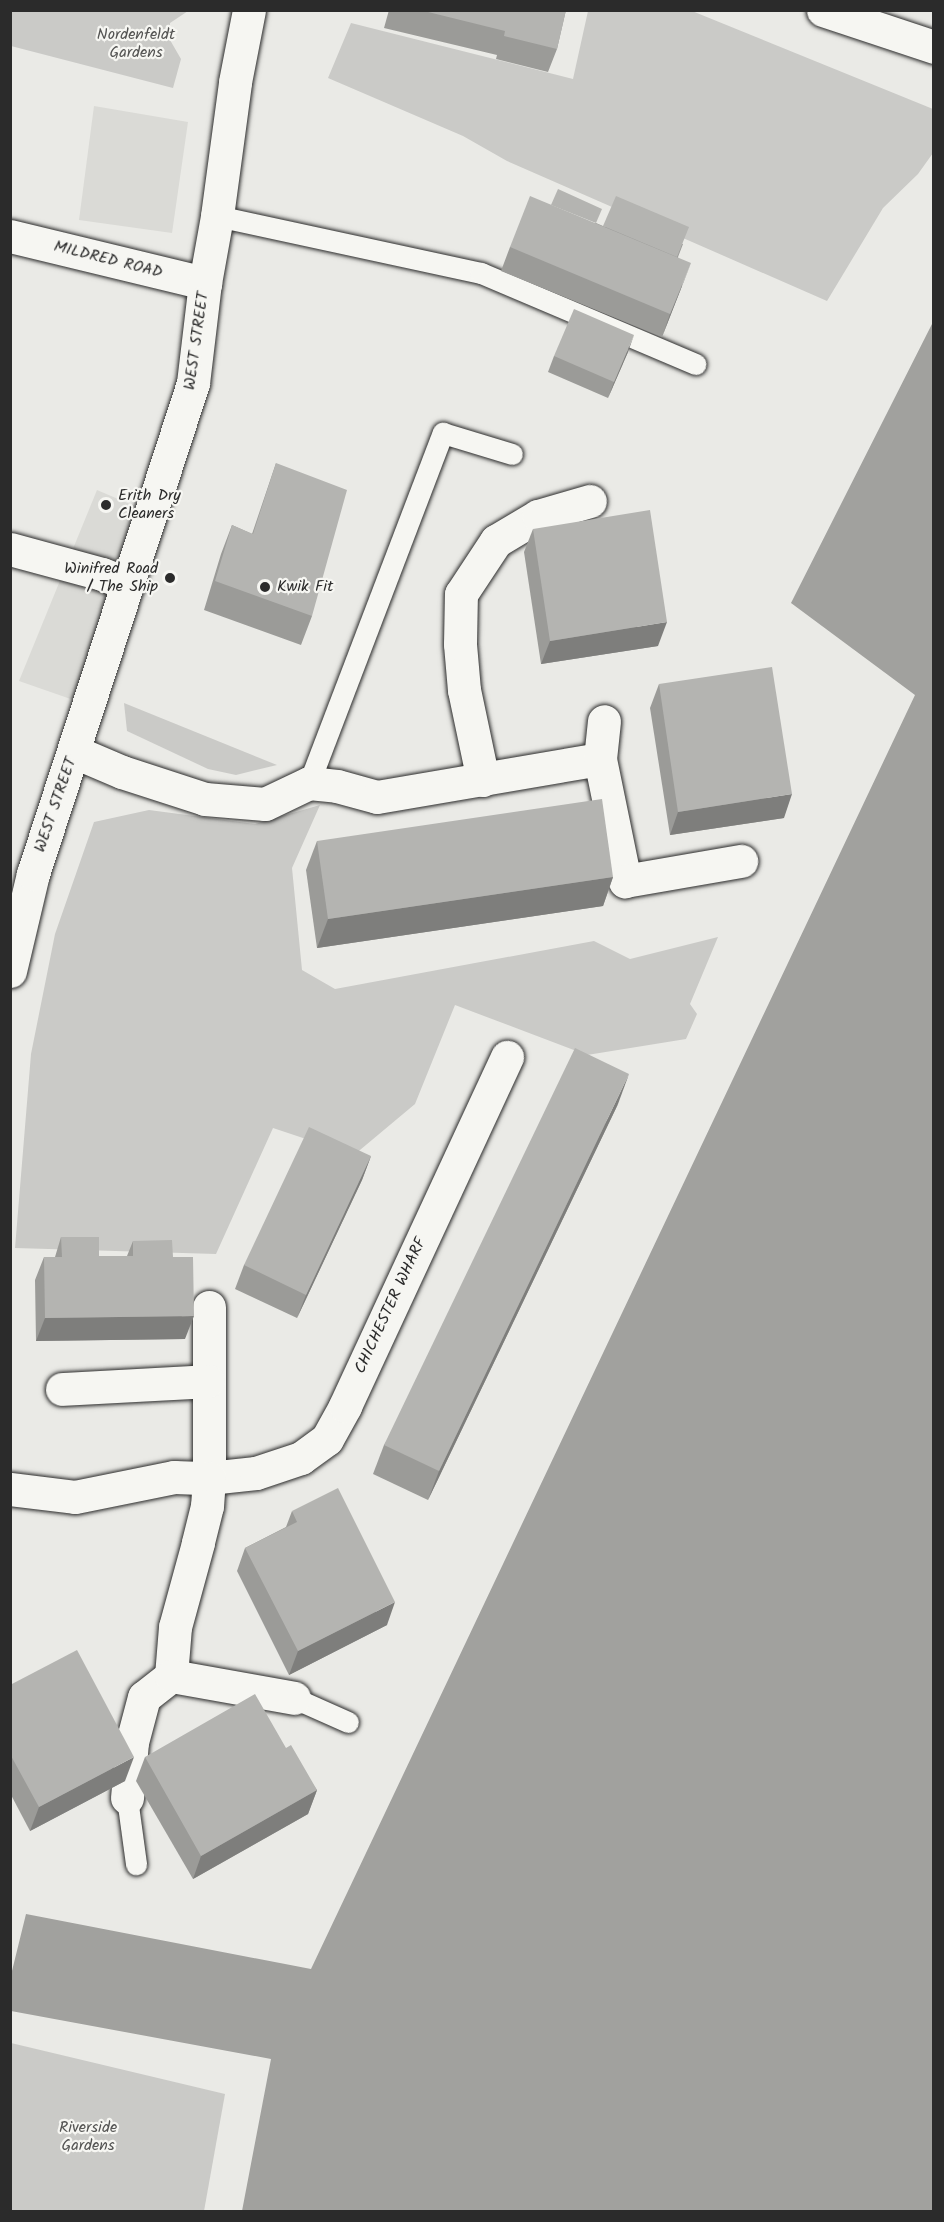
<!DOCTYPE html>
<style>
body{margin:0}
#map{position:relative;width:944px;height:2222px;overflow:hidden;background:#eaeae6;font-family:Kalam,sans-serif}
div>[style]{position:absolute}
.built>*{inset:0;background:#dadad6}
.green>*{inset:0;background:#cacac7}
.water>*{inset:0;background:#a1a19e}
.roads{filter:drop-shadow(0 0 2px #2b2b2b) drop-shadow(0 0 2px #2b2b2b)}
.lane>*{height:21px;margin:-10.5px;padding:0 10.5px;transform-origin:10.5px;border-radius:10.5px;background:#f6f6f2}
.street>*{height:33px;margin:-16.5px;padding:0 16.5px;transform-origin:16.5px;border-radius:16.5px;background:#f6f6f2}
.secondary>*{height:33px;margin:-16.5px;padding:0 16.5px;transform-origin:16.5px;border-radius:16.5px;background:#f6f6f2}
.wall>*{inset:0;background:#9b9b98}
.shaded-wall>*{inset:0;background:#7e7e7c}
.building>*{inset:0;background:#b4b4b1}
.dots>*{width:16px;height:16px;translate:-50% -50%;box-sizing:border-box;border:3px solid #f6f6f2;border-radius:50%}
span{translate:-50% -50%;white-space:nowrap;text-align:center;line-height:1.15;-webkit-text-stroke:4.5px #f6f6f2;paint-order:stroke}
.park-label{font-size:16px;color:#535352}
.street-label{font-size:16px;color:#2b2b2b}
.poi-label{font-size:16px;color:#2b2b2b}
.left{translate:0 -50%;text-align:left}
.right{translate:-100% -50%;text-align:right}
.frame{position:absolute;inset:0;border:12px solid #2b2b2b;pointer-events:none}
</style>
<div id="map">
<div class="built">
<div style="clip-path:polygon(94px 106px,188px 122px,172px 233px,79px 220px)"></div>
<div style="clip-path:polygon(97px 490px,151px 513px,85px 704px,19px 681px)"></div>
</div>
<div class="green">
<div style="clip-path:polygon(10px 11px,188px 11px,170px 23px,170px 40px,181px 59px,173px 88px,11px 46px)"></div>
<div style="clip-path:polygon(588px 11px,692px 11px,933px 109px,933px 153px,918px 174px,883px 208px,827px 301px,507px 161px,463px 136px,328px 78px,351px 23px,573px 79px)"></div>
<div style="clip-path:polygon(124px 703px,277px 765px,236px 775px,208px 769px,127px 731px)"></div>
<div style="clip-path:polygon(320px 805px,292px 868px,302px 970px,335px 989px,594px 941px,630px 959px,718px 937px,690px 1004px,697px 1014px,686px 1039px,587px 1055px,455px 1005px,415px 1104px,354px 1155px,273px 1128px,216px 1254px,15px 1248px,31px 1054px,55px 934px,94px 822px,149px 810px,255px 824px)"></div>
<div style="clip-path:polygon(11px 2043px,225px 2094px,204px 2211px,11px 2211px)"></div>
</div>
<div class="water">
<div style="clip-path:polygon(933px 322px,933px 2211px,242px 2211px,271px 2059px,11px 2011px,11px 1975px,26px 1914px,311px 1969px,915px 695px,791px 603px)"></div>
</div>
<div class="roads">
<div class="lane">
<div style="left:217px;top:216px;width:270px;rotate:12.2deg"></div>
<div style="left:481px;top:273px;width:233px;rotate:23deg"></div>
<div style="left:309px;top:783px;width:375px;rotate:-69.1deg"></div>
<div style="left:443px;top:433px;width:72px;rotate:16.9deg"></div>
<div style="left:294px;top:1698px;width:59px;rotate:24deg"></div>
<div style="left:127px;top:1798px;width:67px;rotate:82.2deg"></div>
</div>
<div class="street">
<div style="left:823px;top:10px;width:117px;rotate:18.4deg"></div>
<div style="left:10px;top:236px;width:201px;rotate:13.6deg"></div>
<div style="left:10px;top:549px;width:95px;rotate:15.2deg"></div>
<div style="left:102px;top:574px;width:28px;rotate:21deg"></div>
<div style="left:75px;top:752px;width:51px;rotate:23.1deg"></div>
<div style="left:122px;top:772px;width:87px;rotate:18deg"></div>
<div style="left:205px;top:799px;width:60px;rotate:4.8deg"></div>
<div style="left:265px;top:804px;width:49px;rotate:-25.5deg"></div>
<div style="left:309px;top:783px;width:28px;rotate:6deg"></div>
<div style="left:337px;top:786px;width:41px;rotate:15.4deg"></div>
<div style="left:377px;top:797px;width:226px;rotate:-9.7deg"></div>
<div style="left:600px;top:759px;width:38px;rotate:-84deg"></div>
<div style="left:600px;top:759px;width:125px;rotate:78.4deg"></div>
<div style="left:625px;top:881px;width:118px;rotate:-9.8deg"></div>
<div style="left:483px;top:780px;width:92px;rotate:-101.9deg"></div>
<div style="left:464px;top:690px;width:46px;rotate:-95deg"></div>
<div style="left:460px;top:644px;width:50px;rotate:-88.9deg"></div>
<div style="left:461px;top:594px;width:64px;rotate:-56.6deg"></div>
<div style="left:496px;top:541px;width:49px;rotate:-30.8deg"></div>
<div style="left:538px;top:516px;width:54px;rotate:-16.1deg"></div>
<div style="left:209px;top:1307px;width:171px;rotate:90deg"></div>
<div style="left:209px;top:1478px;width:47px;rotate:-6.1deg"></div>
<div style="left:256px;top:1473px;width:47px;rotate:-18.4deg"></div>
<div style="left:301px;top:1458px;width:32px;rotate:-36deg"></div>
<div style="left:327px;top:1439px;width:38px;rotate:-61deg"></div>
<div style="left:345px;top:1406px;width:385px;rotate:-65.1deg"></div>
<div style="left:62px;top:1389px;width:146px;rotate:-3.1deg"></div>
<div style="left:10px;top:1489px;width:65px;rotate:7deg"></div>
<div style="left:75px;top:1497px;width:101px;rotate:-11.4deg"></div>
<div style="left:174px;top:1477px;width:35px;rotate:2deg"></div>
<div style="left:209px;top:1478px;width:28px;rotate:94deg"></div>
<div style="left:207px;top:1506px;width:38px;rotate:104deg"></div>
<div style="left:198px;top:1543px;width:87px;rotate:105.3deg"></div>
<div style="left:175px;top:1627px;width:49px;rotate:94.7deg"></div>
<div style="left:171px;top:1676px;width:34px;rotate:142deg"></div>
<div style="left:144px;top:1697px;width:47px;rotate:104.9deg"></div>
<div style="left:132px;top:1742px;width:56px;rotate:95.1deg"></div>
<div style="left:171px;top:1676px;width:125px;rotate:10.1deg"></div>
</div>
<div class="secondary">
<div style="left:10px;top:971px;width:100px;rotate:-76.7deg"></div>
<div style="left:33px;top:874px;width:516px;rotate:-71.95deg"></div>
<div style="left:193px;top:383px;width:101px;rotate:-83.2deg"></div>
<div style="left:205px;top:283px;width:68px;rotate:-79.8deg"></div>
<div style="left:217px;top:216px;width:135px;rotate:-82.3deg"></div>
<div style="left:235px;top:82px;width:73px;rotate:-79deg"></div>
</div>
</div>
<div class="wall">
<div style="clip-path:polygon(389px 10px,566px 10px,557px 49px,548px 72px,496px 59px,497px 55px,384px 28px)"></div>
<div style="clip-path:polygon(596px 223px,603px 226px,683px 244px,678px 257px,682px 286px,662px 337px,501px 271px,510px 247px)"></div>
<div style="clip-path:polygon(628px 352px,608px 398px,548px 372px,554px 356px)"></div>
<div style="clip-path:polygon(276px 463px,312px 616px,301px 645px,204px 610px,221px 554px,232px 525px,252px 534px)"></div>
<div style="clip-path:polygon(533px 529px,658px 646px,541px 664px,524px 552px)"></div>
<div style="clip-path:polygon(659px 684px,784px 818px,670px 835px,650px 708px)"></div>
<div style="clip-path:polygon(317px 841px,613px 877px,603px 906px,317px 948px,306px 870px)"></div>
<div style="clip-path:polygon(618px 1104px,428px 1500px,373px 1474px,384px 1445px)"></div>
<div style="clip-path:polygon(371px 1156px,362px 1180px,297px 1318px,235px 1289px,244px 1265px)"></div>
<div style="clip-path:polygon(61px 1237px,99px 1256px,127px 1256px,133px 1241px,173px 1257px,185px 1339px,36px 1341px,35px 1280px,44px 1257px,55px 1257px)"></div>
<div style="clip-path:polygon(292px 1511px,387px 1625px,289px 1675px,237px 1571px,245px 1548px,286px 1527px)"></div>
<div style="clip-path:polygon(10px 1685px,125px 1781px,30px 1831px,10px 1793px)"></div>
<div style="clip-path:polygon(286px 1748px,317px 1790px,308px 1814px,193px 1879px,136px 1781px,145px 1757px)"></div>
</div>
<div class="shaded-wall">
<div style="clip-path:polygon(691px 263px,682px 286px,662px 337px,670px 314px)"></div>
<div style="clip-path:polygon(634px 335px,628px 352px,608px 398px,614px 382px)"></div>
<div style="clip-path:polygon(667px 622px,658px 646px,541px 664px,550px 641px)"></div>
<div style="clip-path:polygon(792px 794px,784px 818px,670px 835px,678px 812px)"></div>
<div style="clip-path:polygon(613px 877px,603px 906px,317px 948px,328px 919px)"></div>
<div style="clip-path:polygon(629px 1074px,618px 1104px,428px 1500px,439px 1471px)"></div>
<div style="clip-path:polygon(371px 1156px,362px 1180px,297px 1318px,306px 1295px)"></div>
<div style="clip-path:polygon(194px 1316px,185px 1339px,36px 1341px,45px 1318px)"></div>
<div style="clip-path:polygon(395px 1602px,387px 1625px,289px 1675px,298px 1651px)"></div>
<div style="clip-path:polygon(134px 1757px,125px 1781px,30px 1831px,39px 1807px)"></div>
<div style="clip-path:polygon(317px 1790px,308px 1814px,193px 1879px,201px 1856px)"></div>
</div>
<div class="building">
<div style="clip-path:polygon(420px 10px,566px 10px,557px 49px,504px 36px,505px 31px)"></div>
<div style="clip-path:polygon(558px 189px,602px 209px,596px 223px,551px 205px)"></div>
<div style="clip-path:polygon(530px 196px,691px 263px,670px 314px,510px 247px)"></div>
<div style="clip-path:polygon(616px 196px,689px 227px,677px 257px,603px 226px)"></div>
<div style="clip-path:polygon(574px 309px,634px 335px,614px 382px,554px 356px)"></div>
<div style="clip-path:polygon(276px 463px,347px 490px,312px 616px,215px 581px,232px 525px,253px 534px)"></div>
<div style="clip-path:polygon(650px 510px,667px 622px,550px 641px,533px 529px)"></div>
<div style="clip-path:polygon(772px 667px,792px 794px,678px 812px,659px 684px)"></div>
<div style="clip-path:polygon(602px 799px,613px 877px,328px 919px,317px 841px)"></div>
<div style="clip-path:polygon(575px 1048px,629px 1074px,439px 1471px,384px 1445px)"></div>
<div style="clip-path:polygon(309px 1127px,371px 1156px,306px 1295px,244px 1265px)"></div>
<div style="clip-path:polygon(61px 1237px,99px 1237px,99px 1256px,133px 1256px,133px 1241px,172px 1240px,173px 1257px,193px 1257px,194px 1316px,45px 1318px,44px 1257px,62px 1257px)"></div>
<div style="clip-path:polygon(338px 1488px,395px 1602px,298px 1651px,245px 1548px,297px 1522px,292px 1511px)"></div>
<div style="clip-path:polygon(77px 1650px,134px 1757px,39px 1807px,10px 1754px,10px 1685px)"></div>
<div style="clip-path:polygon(255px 1694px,286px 1748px,291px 1745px,317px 1790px,201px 1856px,145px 1757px)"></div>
</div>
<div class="dots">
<div style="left:106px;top:505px;background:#2b2b2b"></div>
<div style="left:170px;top:578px;background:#2b2b2b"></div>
<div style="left:265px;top:587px;background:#2b2b2b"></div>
</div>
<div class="park-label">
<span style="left:136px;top:44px">Nordenfeldt<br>Gardens</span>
<span style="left:88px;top:2137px">Riverside<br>Gardens</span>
</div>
<div class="street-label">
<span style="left:108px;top:260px;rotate:14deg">MILDRED ROAD</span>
<span style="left:197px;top:341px;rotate:-82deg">WEST STREET</span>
<span style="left:56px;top:805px;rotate:-71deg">WEST STREET</span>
<span style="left:391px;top:1306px;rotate:-65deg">CHICHESTER WHARF</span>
</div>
<div class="poi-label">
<span class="left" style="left:118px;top:505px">Erith Dry<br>Cleaners</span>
<span class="right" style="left:158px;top:578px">Winifred Road<br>/ The Ship</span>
<span class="left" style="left:277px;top:587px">Kwik Fit</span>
</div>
<div class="frame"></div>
</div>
